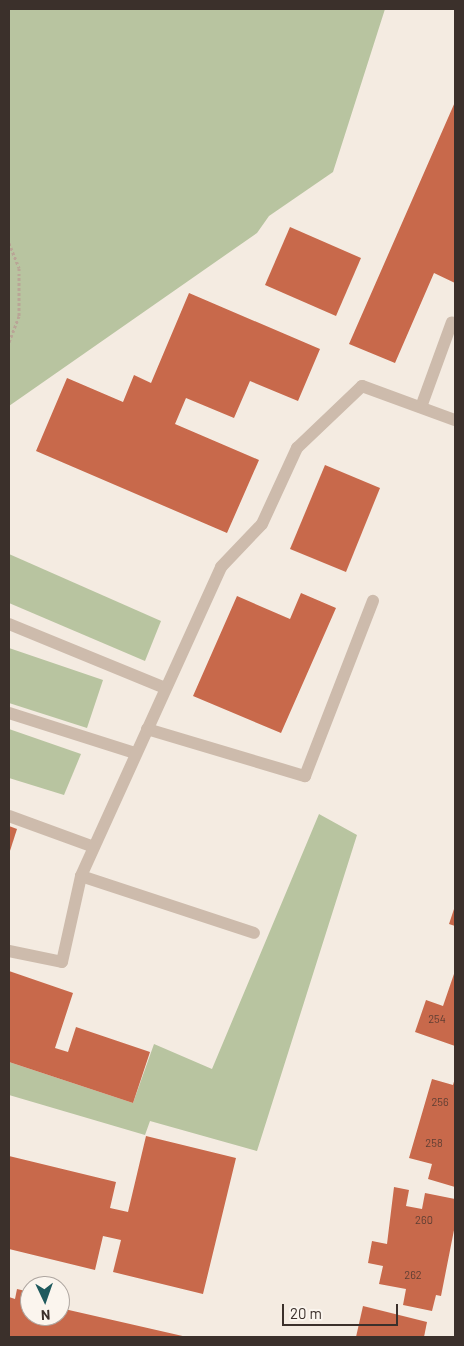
<!DOCTYPE html>
<style>
body{margin:0}
#map{position:relative;width:464px;height:1346px;overflow:hidden;background:#f4ebe1;font-family:Barlow,sans-serif}
div>[style]{position:absolute}
.green>*{inset:0;background:#b8c4a0}
.building>*{inset:0;background:#c8694b}
.path>*{height:3px;margin-top:-1.5px;transform-origin:0;background:repeating-linear-gradient(90deg,#b9a596 0 2.5px,transparent 0 5px)}
.lane>*{height:12px;margin:-6px;padding:0 6px;transform-origin:6px;border-radius:6px;background:#cdbbac}
.street>*{height:12px;margin:-6px;padding:0 6px;transform-origin:6px;border-radius:6px;background:#cdbbac}
span{translate:-50% -50%;white-space:nowrap;text-align:center;line-height:1.15;-webkit-text-stroke:5px #fbf5ee;paint-order:stroke}
.number-label{font-size:11px;color:#5e3e33}
.number-label span{-webkit-text-stroke-width:0}
.frame{position:absolute;inset:0;border:10px solid #3b302b;pointer-events:none}
.north{position:absolute;left:20px;top:1276px;width:50px;height:50px;box-sizing:border-box;background:#fbf5ee;border:1px solid #aea6a0;border-radius:50%;rotate:177deg;font-size:14px;font-weight:700;line-height:20px;text-align:center;color:#3b302b}
.north::after{content:'';display:block;margin:auto;width:18px;height:22px;background:#1f5a5e;clip-path:polygon(50% 0,100% 100%,50% 72%,0 100%)}
.scale{position:absolute;left:282px;top:1304px;width:116px;height:22px;box-sizing:border-box;border:2px solid #3b302b;border-top:0;padding-left:6px;font-size:15px;line-height:18px;white-space:nowrap;color:#3b302b;-webkit-text-stroke:4px #fbf5ee;paint-order:stroke}
</style>
<div id="map">
<div class="green">
<div style="clip-path:polygon(9px 9px,385px 9px,333px 172px,269px 216px,257px 233px,9px 406px)"></div>
<div style="clip-path:polygon(9px 554px,161px 621px,145px 661px,9px 603px)"></div>
<div style="clip-path:polygon(9px 648px,103px 680px,87px 728px,9px 703px)"></div>
<div style="clip-path:polygon(9px 729px,81px 754px,64px 795px,9px 778px)"></div>
<div style="clip-path:polygon(319px 814px,357px 835px,257px 1151px,150px 1121px,145px 1135px,9px 1095px,9px 1062px,133px 1103px,154px 1044px,212px 1069px)"></div>
</div>
<div class="building">
<div style="clip-path:polygon(455px 102px,455px 283px,434px 273px,395px 363px,349px 344px)"></div>
<div style="clip-path:polygon(290px 227px,361px 258px,336px 316px,265px 285px)"></div>
<div style="clip-path:polygon(189px 293px,320px 349px,298px 401px,250px 381px,234px 418px,186px 398px,175px 424px,259px 460px,227px 533px,36px 451px,67px 378px,123px 402px,134px 375px,151px 383px)"></div>
<div style="clip-path:polygon(325px 465px,380px 488px,346px 572px,290px 549px)"></div>
<div style="clip-path:polygon(301px 593px,336px 608px,281px 733px,193px 696px,237px 596px,290px 619px)"></div>
<div style="clip-path:polygon(9px 826px,17px 829px,9px 854px)"></div>
<div style="clip-path:polygon(455px 906px,455px 926px,449px 924px)"></div>
<div style="clip-path:polygon(9px 971px,73px 993px,55px 1048px,68px 1052px,76px 1027px,150px 1052px,133px 1103px,9px 1062px)"></div>
<div style="clip-path:polygon(455px 971px,455px 1046px,415px 1032px,426px 1000px,443px 1006px)"></div>
<div style="clip-path:polygon(455px 1078px,455px 1187px,428px 1179px,432px 1164px,409px 1158px,432px 1079px,453px 1085px)"></div>
<div style="clip-path:polygon(146px 1136px,236px 1158px,203px 1294px,113px 1272px,121px 1240px,103px 1236px,95px 1270px,9px 1249px,9px 1156px,116px 1182px,110px 1208px,128px 1212px)"></div>
<div style="clip-path:polygon(394px 1187px,409px 1190px,406px 1206px,422px 1209px,425px 1193px,455px 1199px,455px 1225px,441px 1296px,436px 1295px,432px 1311px,403px 1305px,406px 1289px,379px 1284px,383px 1266px,368px 1263px,372px 1241px,387px 1244px)"></div>
<div style="clip-path:polygon(17px 1289px,30px 1292px,30px 1316px,60px 1316px,60px 1308px,187px 1337px,9px 1337px,9px 1297px,15px 1299px)"></div>
<div style="clip-path:polygon(363px 1306px,427px 1322px,424px 1337px,356px 1337px)"></div>
</div>
<div class="path">
<div style="left:9px;top:243px;width:27px;rotate:68deg"></div>
<div style="left:19px;top:268px;width:48px;rotate:90deg"></div>
<div style="left:19px;top:316px;width:28px;rotate:111deg"></div>
</div>
<div class="lane">
<div style="left:421px;top:407px;width:90px;rotate:-70deg"></div>
<div style="left:9px;top:624px;width:169px;rotate:22.3deg"></div>
<div style="left:9px;top:713px;width:132px;rotate:17.6deg"></div>
<div style="left:147px;top:729px;width:165px;rotate:16.6deg"></div>
<div style="left:305px;top:776px;width:188px;rotate:-68.8deg"></div>
<div style="left:9px;top:816px;width:90px;rotate:20deg"></div>
<div style="left:81px;top:876px;width:182px;rotate:18.2deg"></div>
<div style="left:9px;top:951px;width:54px;rotate:11.7deg"></div>
<div style="left:62px;top:962px;width:88px;rotate:-77.5deg"></div>
<div style="left:81px;top:876px;width:339px;rotate:-65.6deg"></div>
<div style="left:221px;top:567px;width:59px;rotate:-46.4deg"></div>
<div style="left:262px;top:524px;width:84px;rotate:-65.3deg"></div>
<div style="left:297px;top:448px;width:90px;rotate:-43.6deg"></div>
</div>
<div class="street">
<div style="left:362px;top:386px;width:99px;rotate:20.1deg"></div>
</div>
<div class="number-label">
<span style="left:437px;top:1019px">254</span>
<span style="left:440px;top:1102px">256</span>
<span style="left:434px;top:1143px">258</span>
<span style="left:424px;top:1220px">260</span>
<span style="left:413px;top:1275px">262</span>
</div>
<div class="frame"></div>
<div class="north">N</div>
<div class="scale">20 m</div>
</div>
